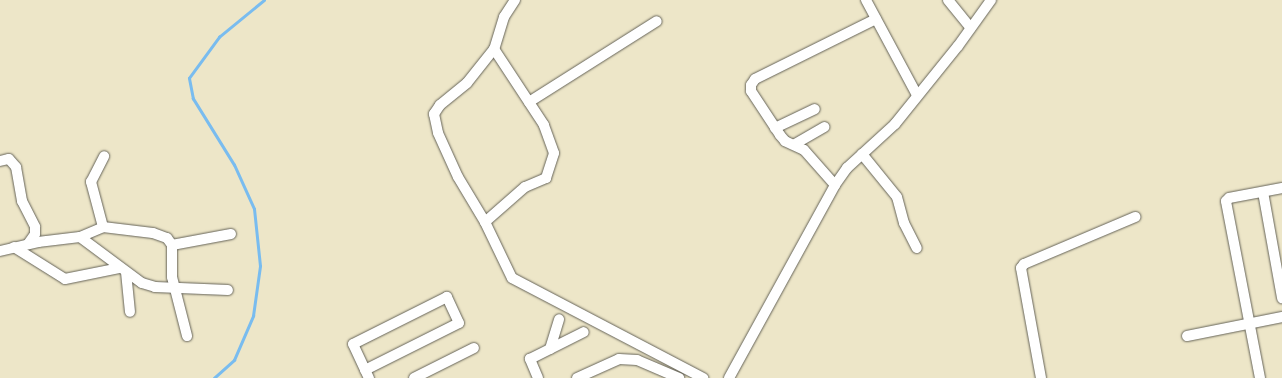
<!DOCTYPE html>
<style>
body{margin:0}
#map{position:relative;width:1282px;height:378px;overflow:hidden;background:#ede6c8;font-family:Dekko,sans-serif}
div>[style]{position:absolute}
.stream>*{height:2.5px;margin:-1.25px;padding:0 1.25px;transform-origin:1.25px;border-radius:1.25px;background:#79bcef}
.roads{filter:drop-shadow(0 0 1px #656358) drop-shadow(0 0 1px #656358)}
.minor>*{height:10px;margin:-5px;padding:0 5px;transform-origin:5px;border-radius:5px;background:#fff}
span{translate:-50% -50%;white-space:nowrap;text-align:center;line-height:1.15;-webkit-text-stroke:3px #fbf7ec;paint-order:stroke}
</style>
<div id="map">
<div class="stream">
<div style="left:214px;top:378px;width:27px;rotate:-42deg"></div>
<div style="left:234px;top:360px;width:48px;rotate:-66.6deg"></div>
<div style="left:253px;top:316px;width:50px;rotate:-82deg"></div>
<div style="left:260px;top:266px;width:57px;rotate:-96deg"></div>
<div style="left:254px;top:209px;width:48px;rotate:-114.4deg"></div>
<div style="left:234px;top:165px;width:78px;rotate:-121.8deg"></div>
<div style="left:193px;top:99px;width:21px;rotate:-101deg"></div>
<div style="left:189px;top:78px;width:51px;rotate:-53.8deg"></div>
<div style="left:219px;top:37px;width:58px;rotate:-39.4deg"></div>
</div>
<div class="roads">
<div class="minor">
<div style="left:515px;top:0;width:20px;rotate:123deg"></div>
<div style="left:504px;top:17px;width:34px;rotate:107deg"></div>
<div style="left:494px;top:49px;width:43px;rotate:128.5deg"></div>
<div style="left:467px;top:83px;width:35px;rotate:141deg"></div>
<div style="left:440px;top:105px;width:11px;rotate:124deg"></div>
<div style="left:434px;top:114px;width:19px;rotate:78deg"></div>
<div style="left:438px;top:133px;width:48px;rotate:65.6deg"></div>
<div style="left:458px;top:177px;width:52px;rotate:59deg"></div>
<div style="left:485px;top:222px;width:62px;rotate:64.3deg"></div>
<div style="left:512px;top:278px;width:216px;rotate:27.6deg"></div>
<div style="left:866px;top:0;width:108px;rotate:61.8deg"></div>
<div style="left:948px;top:0;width:36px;rotate:51deg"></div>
<div style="left:529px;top:102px;width:151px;rotate:-32.3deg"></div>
<div style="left:775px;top:128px;width:44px;rotate:-25.4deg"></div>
<div style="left:795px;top:144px;width:34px;rotate:-30deg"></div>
<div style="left:862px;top:154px;width:55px;rotate:50.9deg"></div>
<div style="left:897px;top:197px;width:27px;rotate:75deg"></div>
<div style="left:904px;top:223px;width:28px;rotate:63deg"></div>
<div style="left:0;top:161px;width:9px;rotate:-13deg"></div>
<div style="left:9px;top:159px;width:11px;rotate:49deg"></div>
<div style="left:16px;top:167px;width:35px;rotate:80deg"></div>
<div style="left:22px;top:201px;width:29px;rotate:63deg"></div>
<div style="left:35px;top:227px;width:7px;rotate:90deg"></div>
<div style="left:35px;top:234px;width:12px;rotate:125deg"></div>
<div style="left:835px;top:185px;width:47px;rotate:-131.5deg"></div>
<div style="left:804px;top:150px;width:21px;rotate:-155deg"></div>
<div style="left:785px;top:141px;width:8px;rotate:-130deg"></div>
<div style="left:780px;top:135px;width:53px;rotate:-123.4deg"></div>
<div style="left:751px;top:91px;width:6px;rotate:-90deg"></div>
<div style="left:751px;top:85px;width:7px;rotate:-56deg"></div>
<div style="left:755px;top:79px;width:135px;rotate:-26.4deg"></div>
<div style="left:1263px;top:192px;width:108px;rotate:79.8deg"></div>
<div style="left:485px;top:222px;width:53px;rotate:-41.2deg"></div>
<div style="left:525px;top:187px;width:23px;rotate:-23deg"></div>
<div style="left:546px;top:178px;width:26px;rotate:-72deg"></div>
<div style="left:554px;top:153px;width:30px;rotate:-110deg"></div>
<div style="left:544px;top:125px;width:91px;rotate:-123.3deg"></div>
<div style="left:103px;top:227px;width:47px;rotate:-104.9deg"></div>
<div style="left:91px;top:182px;width:29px;rotate:-63deg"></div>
<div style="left:80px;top:237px;width:77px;rotate:36.6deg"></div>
<div style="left:142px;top:283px;width:14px;rotate:17deg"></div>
<div style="left:155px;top:287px;width:73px;rotate:2.4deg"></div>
<div style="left:172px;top:245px;width:60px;rotate:-10.6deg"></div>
<div style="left:14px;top:247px;width:60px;rotate:32.1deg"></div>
<div style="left:65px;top:279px;width:55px;rotate:-11.5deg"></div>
<div style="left:0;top:251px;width:39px;rotate:-13deg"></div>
<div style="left:38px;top:242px;width:42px;rotate:-6.8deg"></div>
<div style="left:80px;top:237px;width:25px;rotate:-23deg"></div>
<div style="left:103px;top:227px;width:50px;rotate:6.8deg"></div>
<div style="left:153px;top:233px;width:15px;rotate:20deg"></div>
<div style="left:167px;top:238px;width:9px;rotate:54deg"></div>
<div style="left:172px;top:245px;width:32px;rotate:90deg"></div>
<div style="left:172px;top:277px;width:61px;rotate:75.7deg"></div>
<div style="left:126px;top:272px;width:40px;rotate:84.3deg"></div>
<div style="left:1187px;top:336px;width:97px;rotate:-11.3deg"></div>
<div style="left:550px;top:349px;width:31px;rotate:-73deg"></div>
<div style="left:365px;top:370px;width:105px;rotate:-26.6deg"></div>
<div style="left:459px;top:323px;width:29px;rotate:-115deg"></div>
<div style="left:447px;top:297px;width:105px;rotate:153.4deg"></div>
<div style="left:353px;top:344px;width:38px;rotate:65deg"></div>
<div style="left:414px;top:378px;width:67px;rotate:-26.6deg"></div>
<div style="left:538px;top:378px;width:21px;rotate:-113deg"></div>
<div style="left:530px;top:359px;width:60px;rotate:-26.6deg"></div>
<div style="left:577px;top:378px;width:46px;rotate:-24.3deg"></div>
<div style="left:619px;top:359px;width:18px;rotate:3deg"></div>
<div style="left:637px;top:360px;width:46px;rotate:23.2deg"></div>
<div style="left:729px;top:378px;width:220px;rotate:-61.2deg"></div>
<div style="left:835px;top:185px;width:21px;rotate:-55deg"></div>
<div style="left:847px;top:168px;width:65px;rotate:-42.5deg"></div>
<div style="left:895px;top:124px;width:100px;rotate:-51.1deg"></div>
<div style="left:958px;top:46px;width:57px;rotate:-54.3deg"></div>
<div style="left:1041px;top:378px;width:112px;rotate:-100.3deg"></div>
<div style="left:1021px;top:268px;width:5px;rotate:-53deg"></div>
<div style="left:1024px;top:264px;width:121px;rotate:-22.9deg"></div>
<div style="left:1260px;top:378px;width:180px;rotate:-100.9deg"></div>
<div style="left:1226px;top:201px;width:4px;rotate:-45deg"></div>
<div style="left:1229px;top:198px;width:54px;rotate:-10.7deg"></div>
</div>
</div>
</div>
